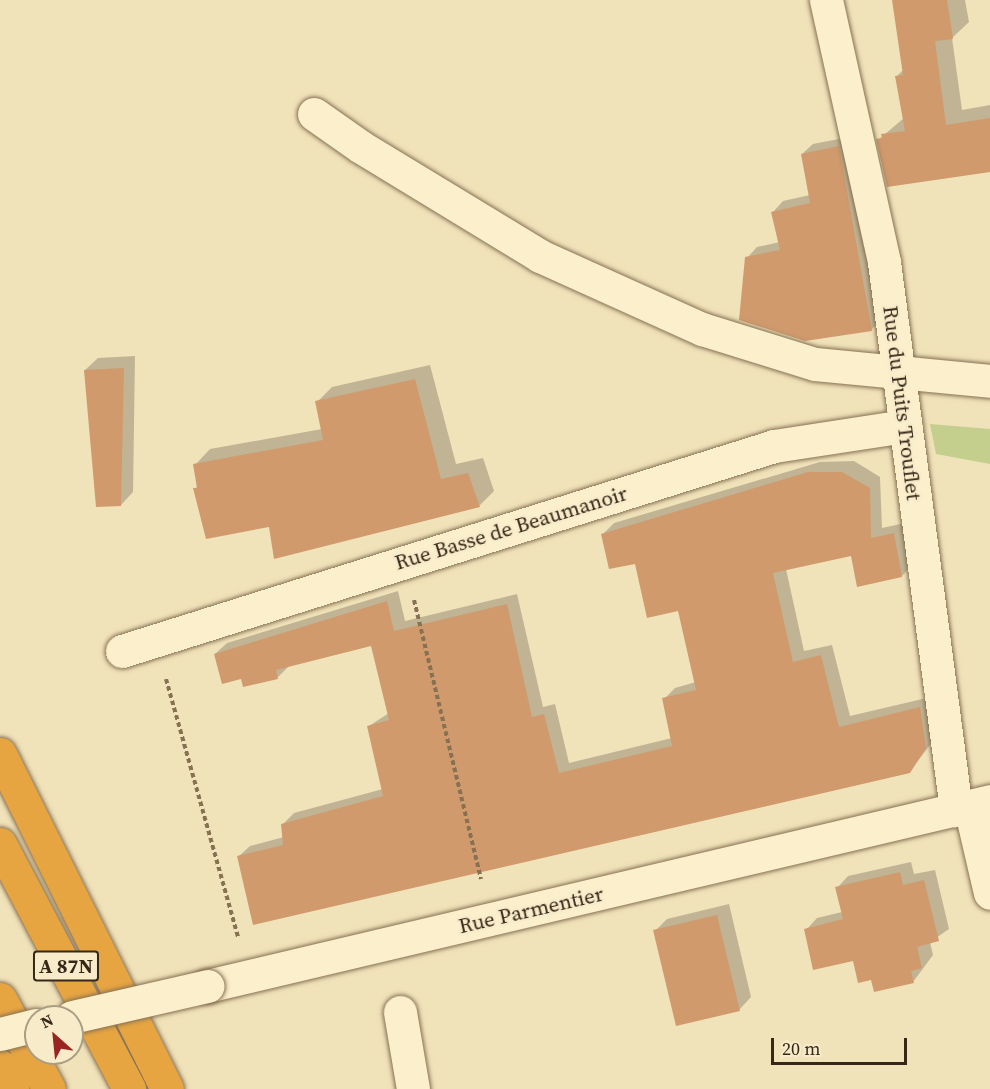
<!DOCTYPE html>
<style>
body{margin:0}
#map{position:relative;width:990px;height:1089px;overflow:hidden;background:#f0e2b9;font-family:"Source Serif 4",serif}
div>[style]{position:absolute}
.green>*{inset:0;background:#c4ce8d}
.shadow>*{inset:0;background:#0003}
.building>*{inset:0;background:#d09a6d}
.path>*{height:4px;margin-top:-2px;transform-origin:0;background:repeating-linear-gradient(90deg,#877153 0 4.5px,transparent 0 7.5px)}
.roads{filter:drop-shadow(0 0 2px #877153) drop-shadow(0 0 2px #877153)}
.minor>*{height:33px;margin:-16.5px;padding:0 16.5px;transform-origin:16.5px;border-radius:16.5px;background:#fbefcc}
.highway>*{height:33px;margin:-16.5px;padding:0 16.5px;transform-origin:16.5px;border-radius:16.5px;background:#e7a542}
.bridges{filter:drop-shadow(0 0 2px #877153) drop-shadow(0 0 2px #877153)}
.minor-bridge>*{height:33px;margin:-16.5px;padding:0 16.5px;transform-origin:16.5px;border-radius:16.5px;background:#fbefcc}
span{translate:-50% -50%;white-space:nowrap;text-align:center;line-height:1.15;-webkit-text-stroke:4.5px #f7ebc9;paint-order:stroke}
.shield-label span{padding:2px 4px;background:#f7ebc9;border:2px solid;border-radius:4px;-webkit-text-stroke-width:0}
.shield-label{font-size:20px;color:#352819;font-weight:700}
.street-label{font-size:21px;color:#352819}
.north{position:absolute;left:24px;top:1005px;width:60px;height:60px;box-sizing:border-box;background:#f7ebc9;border:2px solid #a99d83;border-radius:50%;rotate:333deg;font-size:16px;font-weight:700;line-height:24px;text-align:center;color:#352819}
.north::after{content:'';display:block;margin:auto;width:21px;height:27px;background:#992420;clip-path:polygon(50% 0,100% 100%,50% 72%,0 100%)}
.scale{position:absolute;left:771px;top:1038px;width:136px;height:27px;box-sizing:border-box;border:3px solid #352819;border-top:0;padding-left:8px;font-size:18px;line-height:21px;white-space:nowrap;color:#352819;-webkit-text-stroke:4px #f7ebc9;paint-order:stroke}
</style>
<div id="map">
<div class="green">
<div style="clip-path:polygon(930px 424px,990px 429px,990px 464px,936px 454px)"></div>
</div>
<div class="shadow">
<div style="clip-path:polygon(893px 0,965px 0,969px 22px,952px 38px,962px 110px,990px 105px,990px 170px,878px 140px,904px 118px,897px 76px,904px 69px)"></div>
<div style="clip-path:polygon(849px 137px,882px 319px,871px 330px,747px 258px,757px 247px,780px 242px,773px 212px,783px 201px,810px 195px,802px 154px,813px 144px)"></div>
<div style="clip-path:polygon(135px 356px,133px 492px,121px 505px,85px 370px,98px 358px)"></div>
<div style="clip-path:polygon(430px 365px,456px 464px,483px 458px,494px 491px,479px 506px,270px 526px,195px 489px,198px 485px,195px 465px,210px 449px,322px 429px,317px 402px,332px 387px)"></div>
<div style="clip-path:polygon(854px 461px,880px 477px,882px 528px,905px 523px,913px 564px,902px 576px,852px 555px,786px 569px,804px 651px,832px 645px,850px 716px,931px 697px,937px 736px,910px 771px,238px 857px,250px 846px,284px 837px,283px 824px,294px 813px,383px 789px,369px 726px,389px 713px,372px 644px,289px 666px,278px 677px,244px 685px,242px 677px,215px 654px,227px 643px,398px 591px,405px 621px,517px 594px,543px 707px,555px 704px,569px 763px,672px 738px,664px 699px,675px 688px,696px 682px,679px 609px,636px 562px,603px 534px,614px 523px,820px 462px)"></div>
<div style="clip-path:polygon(911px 862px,914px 874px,935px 870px,949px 929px,930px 942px,933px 955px,913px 982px,872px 978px,854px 959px,806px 930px,817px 918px,842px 912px,837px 888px,848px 876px)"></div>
<div style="clip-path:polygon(729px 904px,751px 997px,739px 1010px,655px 931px,667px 919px)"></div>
</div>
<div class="building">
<div style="clip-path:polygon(892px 0,947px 0,953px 39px,935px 41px,946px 125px,990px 118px,990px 172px,887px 187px,876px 139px,882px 138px,881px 134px,905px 131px,895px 76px,903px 75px)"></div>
<div style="clip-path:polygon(839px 146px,872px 331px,805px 341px,739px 320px,745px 257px,780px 250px,771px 212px,810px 203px,801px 154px)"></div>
<div style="clip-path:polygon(124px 368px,121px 506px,96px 507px,84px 370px)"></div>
<div style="clip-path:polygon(415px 379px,441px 479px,468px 473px,480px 507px,274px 559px,269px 527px,206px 539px,193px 488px,197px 488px,193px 464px,323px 440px,315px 401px)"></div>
<div style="clip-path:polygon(808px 472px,842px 472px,870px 488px,871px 538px,894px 533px,902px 577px,857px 587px,851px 556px,773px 573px,793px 662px,821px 655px,839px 727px,920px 707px,926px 748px,910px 773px,253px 925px,237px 856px,283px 845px,281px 824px,383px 796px,367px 726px,389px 720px,371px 646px,276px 670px,278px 679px,243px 687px,241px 679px,222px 684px,214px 654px,387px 601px,394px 631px,507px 604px,532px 717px,544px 714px,559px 773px,672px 746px,662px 698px,696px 690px,678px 611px,647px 618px,635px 564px,609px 569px,601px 534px)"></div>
<div style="clip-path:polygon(900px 872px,903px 885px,924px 880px,939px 941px,917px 947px,922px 968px,911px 971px,914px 983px,874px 992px,871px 980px,858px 983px,853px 961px,813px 970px,804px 929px,843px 919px,835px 887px)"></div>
<div style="clip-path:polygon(717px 915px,740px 1011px,676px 1026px,653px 930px)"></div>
</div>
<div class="path">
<div style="left:414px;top:600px;width:287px;rotate:76.5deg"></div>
<div style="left:166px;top:679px;width:268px;rotate:74.4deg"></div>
</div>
<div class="roads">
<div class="minor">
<div style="left:826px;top:0;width:268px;rotate:77.5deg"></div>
<div style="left:884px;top:262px;width:553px;rotate:82.51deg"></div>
<div style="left:314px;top:114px;width:57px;rotate:35.1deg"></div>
<div style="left:361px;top:147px;width:210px;rotate:31.3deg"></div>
<div style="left:540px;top:256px;width:178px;rotate:24.3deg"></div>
<div style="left:702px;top:329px;width:118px;rotate:17.2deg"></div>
<div style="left:815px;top:364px;width:176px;rotate:5.5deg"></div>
<div style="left:122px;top:651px;width:683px;rotate:-17.45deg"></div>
<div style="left:774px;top:446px;width:133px;rotate:-8.7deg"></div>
<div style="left:970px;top:807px;width:88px;rotate:76.9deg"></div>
<div style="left:207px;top:986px;width:805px;rotate:-13.29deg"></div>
<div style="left:400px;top:1012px;width:78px;rotate:80.4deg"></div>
</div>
<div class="highway">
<div style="left:0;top:754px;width:374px;rotate:63.5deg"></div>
<div style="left:0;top:844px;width:277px;rotate:62.2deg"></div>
<div style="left:0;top:999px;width:102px;rotate:61.4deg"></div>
<div style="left:0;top:1066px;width:26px;rotate:61deg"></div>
</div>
</div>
<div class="bridges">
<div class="minor-bridge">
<div style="left:72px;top:1017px;width:139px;rotate:-12.9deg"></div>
<div style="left:0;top:1034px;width:37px;rotate:-14deg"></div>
</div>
</div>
<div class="shield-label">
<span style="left:66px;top:966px">A 87N</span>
</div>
<div class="street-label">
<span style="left:902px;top:403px;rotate:83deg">Rue du Puits Trouflet</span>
<span style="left:511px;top:528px;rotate:-17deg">Rue Basse de Beaumanoir</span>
<span style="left:531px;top:910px;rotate:-13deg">Rue Parmentier</span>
</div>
<div class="north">N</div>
<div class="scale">20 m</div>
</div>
